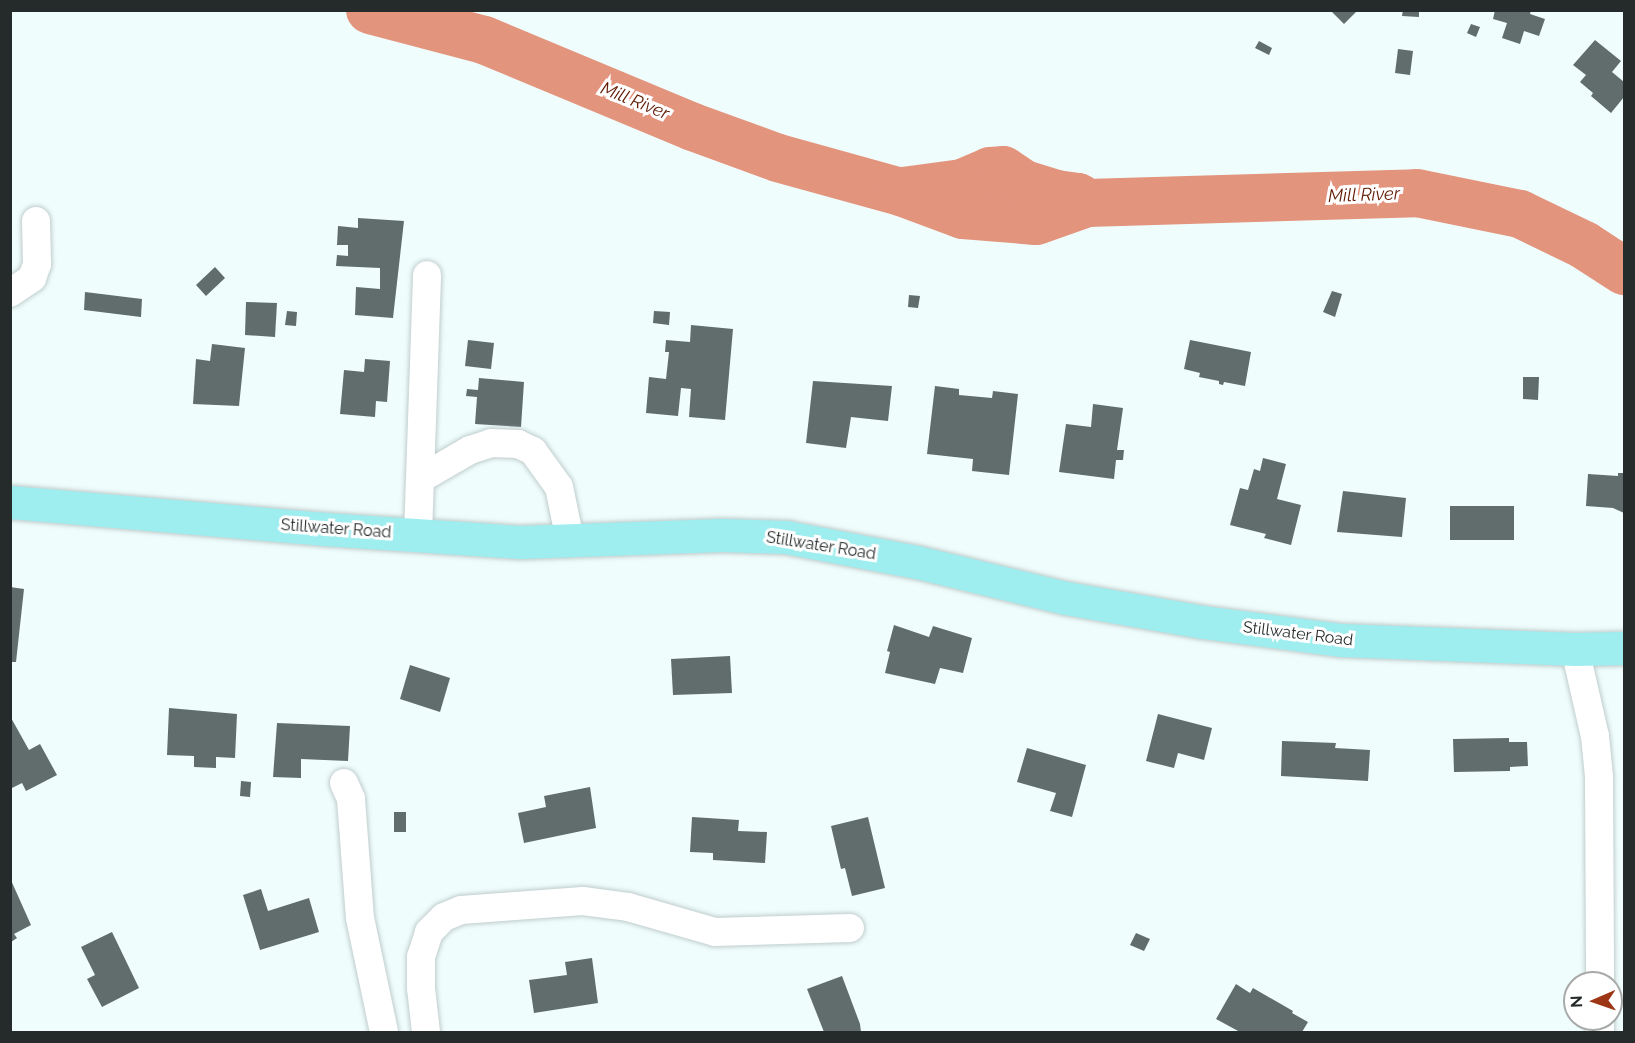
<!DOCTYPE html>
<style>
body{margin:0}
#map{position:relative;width:1635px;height:1043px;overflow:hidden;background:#f0fdfd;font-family:Raleway,sans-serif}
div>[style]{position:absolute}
.river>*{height:48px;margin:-24px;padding:0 24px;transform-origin:24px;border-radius:24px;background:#e3947d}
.building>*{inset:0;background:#616c6c}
.roads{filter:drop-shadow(0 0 2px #c0cdcd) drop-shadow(0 0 2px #c0cdcd)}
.minor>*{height:28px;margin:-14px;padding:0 14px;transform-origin:14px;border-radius:14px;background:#fff}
.major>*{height:33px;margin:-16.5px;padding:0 16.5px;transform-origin:16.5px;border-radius:16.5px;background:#9eedef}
span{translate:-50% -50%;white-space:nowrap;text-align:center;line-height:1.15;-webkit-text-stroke:6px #fff;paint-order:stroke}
.street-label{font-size:16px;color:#252a2a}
.water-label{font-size:18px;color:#621c05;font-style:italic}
.frame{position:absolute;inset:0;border:12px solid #252a2a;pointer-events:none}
.north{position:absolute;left:1563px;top:971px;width:60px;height:60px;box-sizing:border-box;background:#fff;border:2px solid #a8aaaa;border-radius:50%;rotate:268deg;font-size:16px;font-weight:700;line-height:24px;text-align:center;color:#252a2a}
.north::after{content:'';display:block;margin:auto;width:21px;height:27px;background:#9d3615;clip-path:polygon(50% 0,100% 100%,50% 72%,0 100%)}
</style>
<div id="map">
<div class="river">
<div style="left:370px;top:10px;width:118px;rotate:14.7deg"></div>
<div style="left:484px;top:40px;width:226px;rotate:22.6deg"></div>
<div style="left:693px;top:127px;width:90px;rotate:20deg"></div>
<div style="left:778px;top:158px;width:128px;rotate:15.5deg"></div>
<div style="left:901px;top:192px;width:66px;rotate:20.4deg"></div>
<div style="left:963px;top:215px;width:73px;rotate:4.7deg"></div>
<div style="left:1036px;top:221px;width:54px;rotate:-19.4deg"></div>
<div style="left:1087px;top:203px;width:330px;rotate:-1.7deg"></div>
<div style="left:1417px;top:193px;width:105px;rotate:11.5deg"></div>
<div style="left:1520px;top:214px;width:71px;rotate:25.8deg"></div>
<div style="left:1584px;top:245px;width:48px;rotate:33deg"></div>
<div style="left:903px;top:191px;width:60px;rotate:-7.7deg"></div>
<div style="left:962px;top:183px;width:30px;rotate:-23deg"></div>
<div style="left:990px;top:171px;width:13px;rotate:-4deg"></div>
<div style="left:1003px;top:170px;width:25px;rotate:34deg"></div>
<div style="left:1024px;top:184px;width:34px;rotate:17deg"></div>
<div style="left:1056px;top:194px;width:22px;rotate:8deg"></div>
<div style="left:1078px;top:197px;width:11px;rotate:34deg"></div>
</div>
<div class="building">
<div style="clip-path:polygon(1330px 10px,1358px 10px,1344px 24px)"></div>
<div style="clip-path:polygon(1403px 10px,1419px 10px,1419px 17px,1402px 16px)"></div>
<div style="clip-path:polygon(1495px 10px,1531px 10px,1530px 14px,1545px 19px,1539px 36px,1524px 31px,1520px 44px,1502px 38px,1507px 23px,1493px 19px)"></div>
<div style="clip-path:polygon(1471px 24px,1480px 27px,1476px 37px,1467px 33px)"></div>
<div style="clip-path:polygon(1595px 40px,1621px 61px,1612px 72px,1624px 82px,1624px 97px,1611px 113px,1591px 96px,1593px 93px,1580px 82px,1586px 75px,1573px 65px)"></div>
<div style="clip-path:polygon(1259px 41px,1272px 48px,1269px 55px,1255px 48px)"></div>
<div style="clip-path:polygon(1398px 49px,1413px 51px,1410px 75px,1395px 73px)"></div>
<div style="clip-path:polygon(358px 218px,404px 221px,393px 318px,355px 315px,356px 287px,380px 289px,380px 268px,336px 266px,337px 255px,348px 256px,348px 245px,337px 245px,338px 226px,358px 228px)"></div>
<div style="clip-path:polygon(215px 267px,225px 278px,206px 296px,196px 285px)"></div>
<div style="clip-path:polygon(1332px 291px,1342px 294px,1335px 317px,1323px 312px)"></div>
<div style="clip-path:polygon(85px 292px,142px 299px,141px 317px,84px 310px)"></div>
<div style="clip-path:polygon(909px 295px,920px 296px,918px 308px,908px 307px)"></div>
<div style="clip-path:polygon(246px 302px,277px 303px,275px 337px,245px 335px)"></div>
<div style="clip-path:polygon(287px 311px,297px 312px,296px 326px,285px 325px)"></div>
<div style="clip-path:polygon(654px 311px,670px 312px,669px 325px,653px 323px)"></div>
<div style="clip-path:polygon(691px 325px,733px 329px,725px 420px,689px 417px,691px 389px,681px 388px,678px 416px,646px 413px,649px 377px,666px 379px,669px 352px,665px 352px,666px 340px,690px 342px)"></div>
<div style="clip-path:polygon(468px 340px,494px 343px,491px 369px,465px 366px)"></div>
<div style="clip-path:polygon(1190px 340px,1251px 352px,1245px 386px,1224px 382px,1223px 385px,1219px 384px,1219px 381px,1199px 377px,1200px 373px,1184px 369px)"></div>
<div style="clip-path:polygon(212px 344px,245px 348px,239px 406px,193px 404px,196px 359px,210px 361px)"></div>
<div style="clip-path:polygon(365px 359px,390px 361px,387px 402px,376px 401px,375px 417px,340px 414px,344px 370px,364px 372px)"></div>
<div style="clip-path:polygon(1523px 377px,1539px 377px,1538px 400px,1523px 399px)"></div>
<div style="clip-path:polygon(479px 378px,524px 382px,521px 427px,475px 424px,477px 397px,466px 396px,467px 389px,478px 390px)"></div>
<div style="clip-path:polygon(813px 381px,892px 386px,888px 421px,851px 417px,846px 448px,806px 443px)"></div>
<div style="clip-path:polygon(935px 386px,959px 389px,959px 395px,992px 398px,993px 391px,1018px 394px,1009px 475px,972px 471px,973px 459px,927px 454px)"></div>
<div style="clip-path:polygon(1093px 404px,1123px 408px,1117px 450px,1124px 450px,1123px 460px,1116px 460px,1114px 479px,1059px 472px,1066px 424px,1091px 427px)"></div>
<div style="clip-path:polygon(1263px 458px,1286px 464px,1277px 499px,1301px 505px,1291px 545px,1264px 538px,1266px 534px,1230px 525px,1240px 488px,1248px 490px,1254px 469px,1260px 471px)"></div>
<div style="clip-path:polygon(1618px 473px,1624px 473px,1624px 513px,1613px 508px,1586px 506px,1588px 474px,1618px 476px)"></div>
<div style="clip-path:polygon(1343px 491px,1406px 498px,1402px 537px,1337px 532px)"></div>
<div style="clip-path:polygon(1450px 506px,1514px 506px,1514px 540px,1450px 540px)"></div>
<div style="clip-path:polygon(10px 587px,24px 589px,16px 662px,10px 662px)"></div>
<div style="clip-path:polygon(894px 625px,929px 637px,933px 626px,972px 638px,963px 673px,940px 668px,935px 684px,885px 673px,890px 652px,887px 651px)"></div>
<div style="clip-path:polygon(730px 656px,732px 693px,673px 695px,671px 659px)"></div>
<div style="clip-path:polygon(410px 665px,450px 678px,440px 712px,400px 699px)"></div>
<div style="clip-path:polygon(169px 708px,237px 714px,235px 758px,216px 757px,216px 768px,194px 767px,194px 756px,167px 755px)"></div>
<div style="clip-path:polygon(1158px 714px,1212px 728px,1204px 760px,1178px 753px,1174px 768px,1146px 761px)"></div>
<div style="clip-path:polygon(10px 716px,29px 750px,40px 744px,57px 775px,26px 791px,22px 783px,10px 789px)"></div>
<div style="clip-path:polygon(277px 723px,350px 726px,348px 761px,301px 759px,301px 778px,273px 777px)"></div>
<div style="clip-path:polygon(1509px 738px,1509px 742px,1527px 742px,1528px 766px,1510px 767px,1510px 771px,1454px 772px,1453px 739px)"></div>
<div style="clip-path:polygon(1282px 741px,1336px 743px,1335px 748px,1370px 750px,1368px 781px,1281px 776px)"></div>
<div style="clip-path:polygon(1027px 748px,1086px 765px,1072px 817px,1050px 811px,1056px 793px,1017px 782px)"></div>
<div style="clip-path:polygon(241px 781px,251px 782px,250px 797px,240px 796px)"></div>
<div style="clip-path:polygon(590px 787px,596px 828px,524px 843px,518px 813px,546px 807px,544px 796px)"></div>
<div style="clip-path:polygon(394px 812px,406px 812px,406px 832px,394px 832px)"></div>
<div style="clip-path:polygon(692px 817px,739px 820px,738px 831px,767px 832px,765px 863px,713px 860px,713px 853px,690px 852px)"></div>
<div style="clip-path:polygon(868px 817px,885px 888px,852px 896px,845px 868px,841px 869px,831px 826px)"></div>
<div style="clip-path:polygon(10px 878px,31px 925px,14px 934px,17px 938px,11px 942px)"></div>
<div style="clip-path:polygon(261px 889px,268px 911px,309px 898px,319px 932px,260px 950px,243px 895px)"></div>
<div style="clip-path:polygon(112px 932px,139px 988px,102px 1007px,87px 979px,95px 975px,81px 947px)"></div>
<div style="clip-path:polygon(1136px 933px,1150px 939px,1144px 951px,1130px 945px)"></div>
<div style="clip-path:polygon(592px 958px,598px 1003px,534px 1013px,529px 980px,567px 975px,565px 962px)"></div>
<div style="clip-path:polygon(842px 976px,860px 1024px,861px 1032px,824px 1032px,807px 989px)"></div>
<div style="clip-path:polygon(1236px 984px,1250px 993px,1253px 988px,1293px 1011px,1292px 1013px,1308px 1022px,1302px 1032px,1240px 1032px,1216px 1019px)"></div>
</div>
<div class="roads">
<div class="minor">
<div style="left:10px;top:293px;width:27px;rotate:-34deg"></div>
<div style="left:32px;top:278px;width:15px;rotate:-70deg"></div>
<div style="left:37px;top:264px;width:43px;rotate:-91.3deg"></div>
<div style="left:420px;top:479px;width:58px;rotate:-30.1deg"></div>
<div style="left:470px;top:450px;width:22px;rotate:-18deg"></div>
<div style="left:491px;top:443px;width:27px;rotate:2deg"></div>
<div style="left:518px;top:444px;width:17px;rotate:25deg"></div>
<div style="left:533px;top:451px;width:44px;rotate:54.2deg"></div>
<div style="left:559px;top:487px;width:54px;rotate:78.3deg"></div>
<div style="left:418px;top:535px;width:260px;rotate:-88deg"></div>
<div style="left:1575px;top:649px;width:89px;rotate:77.1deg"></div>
<div style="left:1595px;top:736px;width:41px;rotate:84.4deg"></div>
<div style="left:1599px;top:777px;width:206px;rotate:89.7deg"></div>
<div style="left:344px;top:783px;width:17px;rotate:66deg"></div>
<div style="left:351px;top:799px;width:119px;rotate:85.7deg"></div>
<div style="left:360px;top:918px;width:116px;rotate:78.1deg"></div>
<div style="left:1600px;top:1019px;width:13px;rotate:90deg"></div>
<div style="left:426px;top:1032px;width:44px;rotate:-96.5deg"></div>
<div style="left:421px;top:988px;width:31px;rotate:-90deg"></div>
<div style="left:421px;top:957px;width:26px;rotate:-72deg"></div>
<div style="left:429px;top:932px;width:21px;rotate:-45deg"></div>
<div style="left:444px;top:917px;width:18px;rotate:-22deg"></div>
<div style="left:461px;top:910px;width:122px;rotate:-4.2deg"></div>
<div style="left:583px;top:901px;width:45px;rotate:7.6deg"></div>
<div style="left:628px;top:907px;width:91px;rotate:16deg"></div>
<div style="left:715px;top:932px;width:135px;rotate:-1.7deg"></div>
</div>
<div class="major">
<div style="left:10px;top:502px;width:316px;rotate:4.9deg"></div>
<div style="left:325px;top:529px;width:195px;rotate:3.8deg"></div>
<div style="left:520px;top:542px;width:202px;rotate:-2deg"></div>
<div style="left:722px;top:535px;width:64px;rotate:1.8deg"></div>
<div style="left:786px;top:537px;width:133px;rotate:10.8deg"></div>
<div style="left:917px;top:562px;width:153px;rotate:13.6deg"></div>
<div style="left:1066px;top:598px;width:139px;rotate:9.9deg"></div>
<div style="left:1203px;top:622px;width:140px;rotate:7.4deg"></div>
<div style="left:1342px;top:640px;width:233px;rotate:2.2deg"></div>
<div style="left:1575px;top:649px;width:49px;rotate:-1.2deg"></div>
</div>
</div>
<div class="street-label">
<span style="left:336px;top:529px;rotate:4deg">Stillwater Road</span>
<span style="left:821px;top:546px;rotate:9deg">Stillwater Road</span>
<span style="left:1298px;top:634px;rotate:7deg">Stillwater Road</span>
</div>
<div class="water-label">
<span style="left:635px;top:101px;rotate:22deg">Mill River</span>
<span style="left:1364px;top:195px;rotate:-2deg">Mill River</span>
</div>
<div class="frame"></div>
<div class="north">N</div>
</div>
